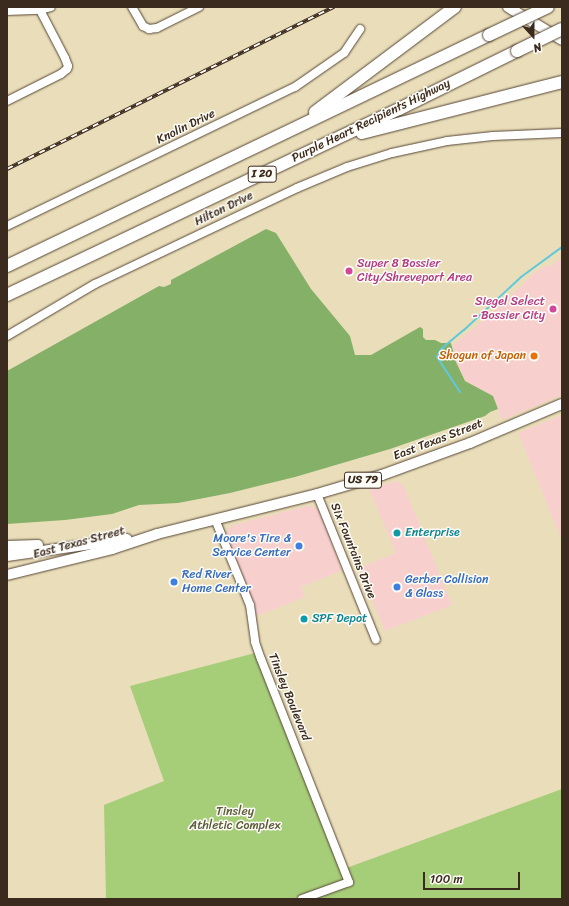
<!DOCTYPE html>
<style>
body{margin:0}
#map{position:relative;width:569px;height:906px;overflow:hidden;background:#eadeba;font-family:Sriracha,sans-serif}
div>[style]{position:absolute}
.built>*{inset:0;background:#f7d0ce}
.green>*{inset:0;background:#a6cd78}
.forest>*{inset:0;background:#84b068}
.stream>*{height:2px;margin:-1px;padding:0 1px;transform-origin:1px;border-radius:1px;background:#60c8dc}
.roads{filter:drop-shadow(0 0 1px #554535) drop-shadow(0 0 1px #554535)}
.minor>*{height:8px;margin:-4px;padding:0 4px;transform-origin:4px;border-radius:4px;background:#fff}
.major>*{height:10px;margin:-5px;padding:0 5px;transform-origin:5px;border-radius:5px;background:#fff}
.highway>*{height:12px;margin:-6px;padding:0 6px;transform-origin:6px;border-radius:6px;background:#fff}
.rail>*{height:3.5px;margin-top:-1.75px;transform-origin:0;background:repeating-linear-gradient(90deg,#fdfcf7 0 6px,#3b2a1e 0 12px);box-sizing:border-box;border-block:1px solid #3b2a1e}
.bridges{filter:drop-shadow(0 0 1px #554535) drop-shadow(0 0 1px #554535)}
.highway-bridge>*{height:12px;margin:-6px;padding:0 6px;transform-origin:6px;border-radius:6px;background:#fff}
.dots>*{width:11px;height:11px;translate:-50% -50%;box-sizing:border-box;border:2px solid #fdfcf7;border-radius:50%}
span{translate:-50% -50%;white-space:nowrap;text-align:center;line-height:1.15;-webkit-text-stroke:3px #fdfcf7;paint-order:stroke}
.shield-label span{padding:1px 3px;background:#fdfcf7;border:1px solid;border-radius:3px;-webkit-text-stroke-width:0}
.shield-label{font-size:11px;color:#3b2a1e;font-weight:700}
.street-label{font-size:12px;color:#3b2a1e}
.hotel-label{font-size:12px;color:#b23c85}
.left{translate:0 -50%;text-align:left}
.right{translate:-100% -50%;text-align:right}
.food-label{font-size:12px;color:#c56008}
.culture-label{font-size:12px;color:#0d838f}
.shop-label{font-size:12px;color:#366cbe}
.park-label{font-size:12px;color:#5b5b39}
.frame{position:absolute;inset:0;border:8px solid #3b2a1e;pointer-events:none}
.north{position:absolute;left:513px;top:16px;width:40px;height:40px;-webkit-text-stroke:3px #fdfcf7;paint-order:stroke;rotate:159deg;font-size:11px;font-weight:700;line-height:16px;text-align:center;color:#3b2a1e}
.north::after{content:'';display:block;margin:auto;width:14px;height:18px;background:#3b2a1e;clip-path:polygon(50% 0,100% 100%,50% 72%,0 100%)}
.scale{position:absolute;left:423px;top:872px;width:97px;height:18px;box-sizing:border-box;border:2px solid #3b2a1e;border-top:0;padding-left:5px;font-size:12px;line-height:14px;white-space:nowrap;color:#3b2a1e;-webkit-text-stroke:3px #fdfcf7;paint-order:stroke}
</style>
<div id="map">
<div class="built">
<div style="clip-path:polygon(562px 257px,562px 395px,502px 420px,493px 396px,465px 381px,456px 362px,452px 346px,498px 308px,535px 272px,546px 266px,552px 265px)"></div>
<div style="clip-path:polygon(562px 415px,562px 541px,518px 433px)"></div>
<div style="clip-path:polygon(396px 481px,403px 484px,452px 605px,385px 631px,359px 568px,396px 553px,369px 489px)"></div>
<div style="clip-path:polygon(308px 506px,315px 507px,319px 510px,342px 570px,301px 587px,305px 597px,257px 616px,252px 598px,227px 536px,227px 530px,233px 525px)"></div>
</div>
<div class="green">
<div style="clip-path:polygon(255px 653px,341px 870px,562px 789px,562px 899px,106px 899px,104px 805px,164px 781px,130px 686px)"></div>
</div>
<div class="forest">
<div style="clip-path:polygon(266px 229px,276px 233px,311px 289px,350px 336px,355px 355px,371px 355px,420px 327px,423px 329px,423px 337px,426px 340px,435px 340px,441px 343px,451px 343px,456px 362px,465px 381px,493px 396px,498px 409px,490px 412px,485px 416px,390px 449px,295px 477px,230px 493px,178px 503px,139px 505px,112px 514px,65px 520px,7px 524px,7px 371px,159px 286px,164px 287px,171px 284px,171px 280px)"></div>
</div>
<div class="stream">
<div style="left:460px;top:392px;width:42px;rotate:-123.3deg"></div>
<div style="left:437px;top:357px;width:9px;rotate:-63deg"></div>
<div style="left:441px;top:349px;width:30px;rotate:-40deg"></div>
<div style="left:464px;top:330px;width:78px;rotate:-42.9deg"></div>
<div style="left:521px;top:277px;width:51px;rotate:-36.2deg"></div>
</div>
<div class="roads">
<div class="minor">
<div style="left:132px;top:7px;width:22px;rotate:60deg"></div>
<div style="left:143px;top:26px;width:7px;rotate:27deg"></div>
<div style="left:149px;top:29px;width:8px;rotate:-7deg"></div>
<div style="left:157px;top:28px;width:47px;rotate:-26.6deg"></div>
<div style="left:7px;top:11px;width:33px;rotate:-2deg"></div>
<div style="left:40px;top:10px;width:11px;rotate:-15deg"></div>
<div style="left:7px;top:101px;width:60px;rotate:-26.6deg"></div>
<div style="left:61px;top:74px;width:8px;rotate:-40deg"></div>
<div style="left:67px;top:69px;width:3px;rotate:-72deg"></div>
<div style="left:68px;top:66px;width:9px;rotate:-111deg"></div>
<div style="left:65px;top:58px;width:54px;rotate:-117.5deg"></div>
<div style="left:7px;top:226px;width:320px;rotate:-25.8deg"></div>
<div style="left:295px;top:87px;width:60px;rotate:-34.8deg"></div>
<div style="left:344px;top:53px;width:29px;rotate:-56deg"></div>
<div style="left:7px;top:336px;width:102px;rotate:-30.6deg"></div>
<div style="left:95px;top:284px;width:224px;rotate:-25.4deg"></div>
<div style="left:297px;top:188px;width:54px;rotate:-22.8deg"></div>
<div style="left:347px;top:167px;width:47px;rotate:-17.3deg"></div>
<div style="left:392px;top:153px;width:56px;rotate:-12.3deg"></div>
<div style="left:447px;top:141px;width:46px;rotate:-6.2deg"></div>
<div style="left:493px;top:136px;width:69px;rotate:-2.5deg"></div>
<div style="left:317px;top:494px;width:157px;rotate:68deg"></div>
<div style="left:215px;top:519px;width:93px;rotate:67.9deg"></div>
<div style="left:250px;top:605px;width:37px;rotate:82deg"></div>
<div style="left:255px;top:642px;width:18px;rotate:71deg"></div>
<div style="left:261px;top:659px;width:240px;rotate:68.5deg"></div>
<div style="left:349px;top:882px;width:50px;rotate:160.1deg"></div>
</div>
<div class="major">
<div style="left:508px;top:7px;width:63px;rotate:31.4deg"></div>
<div style="left:7px;top:546px;width:31px;rotate:-2deg"></div>
<div style="left:7px;top:556px;width:121px;rotate:-8.1deg"></div>
<div style="left:7px;top:575px;width:108px;rotate:-13.9deg"></div>
<div style="left:112px;top:549px;width:47px;rotate:-18.4deg"></div>
<div style="left:157px;top:534px;width:165px;rotate:-14deg"></div>
<div style="left:317px;top:494px;width:68px;rotate:-16.3deg"></div>
<div style="left:382px;top:475px;width:94px;rotate:-20deg"></div>
<div style="left:470px;top:443px;width:100px;rotate:-23deg"></div>
</div>
<div class="highway">
<div style="left:315px;top:112px;width:175px;rotate:-36.9deg"></div>
<div style="left:362px;top:133px;width:206px;rotate:-14.3deg"></div>
<div style="left:7px;top:266px;width:534px;rotate:-25.61deg"></div>
<div style="left:7px;top:295px;width:434px;rotate:-25.4deg"></div>
<div style="left:399px;top:109px;width:131px;rotate:-26.2deg"></div>
</div>
</div>
<div class="rail">
<div style="left:7px;top:169px;width:365px;rotate:-26.4deg"></div>
</div>
<div class="bridges">
<div class="highway-bridge">
<div style="left:489px;top:35px;width:65px;rotate:-25.4deg"></div>
<div style="left:517px;top:51px;width:50px;rotate:-26.1deg"></div>
</div>
</div>
<div class="dots">
<div style="left:349px;top:271px;background:#d1479c"></div>
<div style="left:553px;top:309px;background:#d1479c"></div>
<div style="left:534px;top:356px;background:#e8710a"></div>
<div style="left:397px;top:533px;background:#0f9aa8"></div>
<div style="left:299px;top:546px;background:#3f7fe0"></div>
<div style="left:174px;top:582px;background:#3f7fe0"></div>
<div style="left:397px;top:587px;background:#3f7fe0"></div>
<div style="left:304px;top:619px;background:#0f9aa8"></div>
</div>
<div class="shield-label">
<span style="left:262px;top:174px">I 20</span>
<span style="left:363px;top:480px">US 79</span>
</div>
<div class="street-label">
<span style="left:371px;top:121px;rotate:-26deg">Purple Heart Recipients Highway</span>
<span style="left:186px;top:127px;rotate:-26deg">Knolin Drive</span>
<span style="left:224px;top:209px;rotate:-26deg">Hilton Drive</span>
<span style="left:438px;top:440px;rotate:-21deg">East Texas Street</span>
<span style="left:79px;top:543px;rotate:-15deg">East Texas Street</span>
<span style="left:353px;top:551px;rotate:68deg">Six Fountains Drive</span>
<span style="left:289px;top:697px;rotate:68deg">Tinsley Boulevard</span>
</div>
<div class="hotel-label">
<span class="left" style="left:357px;top:271px">Super 8 Bossier<br>City/Shreveport Area</span>
<span class="right" style="left:545px;top:309px">Siegel Select<br>- Bossier City</span>
</div>
<div class="food-label">
<span class="right" style="left:526px;top:356px">Shogun of Japan</span>
</div>
<div class="culture-label">
<span class="left" style="left:405px;top:533px">Enterprise</span>
<span class="left" style="left:312px;top:619px">SPF Depot</span>
</div>
<div class="shop-label">
<span class="right" style="left:291px;top:546px">Moore's Tire &amp;<br>Service Center</span>
<span class="left" style="left:182px;top:582px">Red River<br>Home Center</span>
<span class="left" style="left:405px;top:587px">Gerber Collision<br>&amp; Glass</span>
</div>
<div class="park-label">
<span style="left:235px;top:819px">Tinsley<br>Athletic Complex</span>
</div>
<div class="frame"></div>
<div class="north">N</div>
<div class="scale">100 m</div>
</div>
